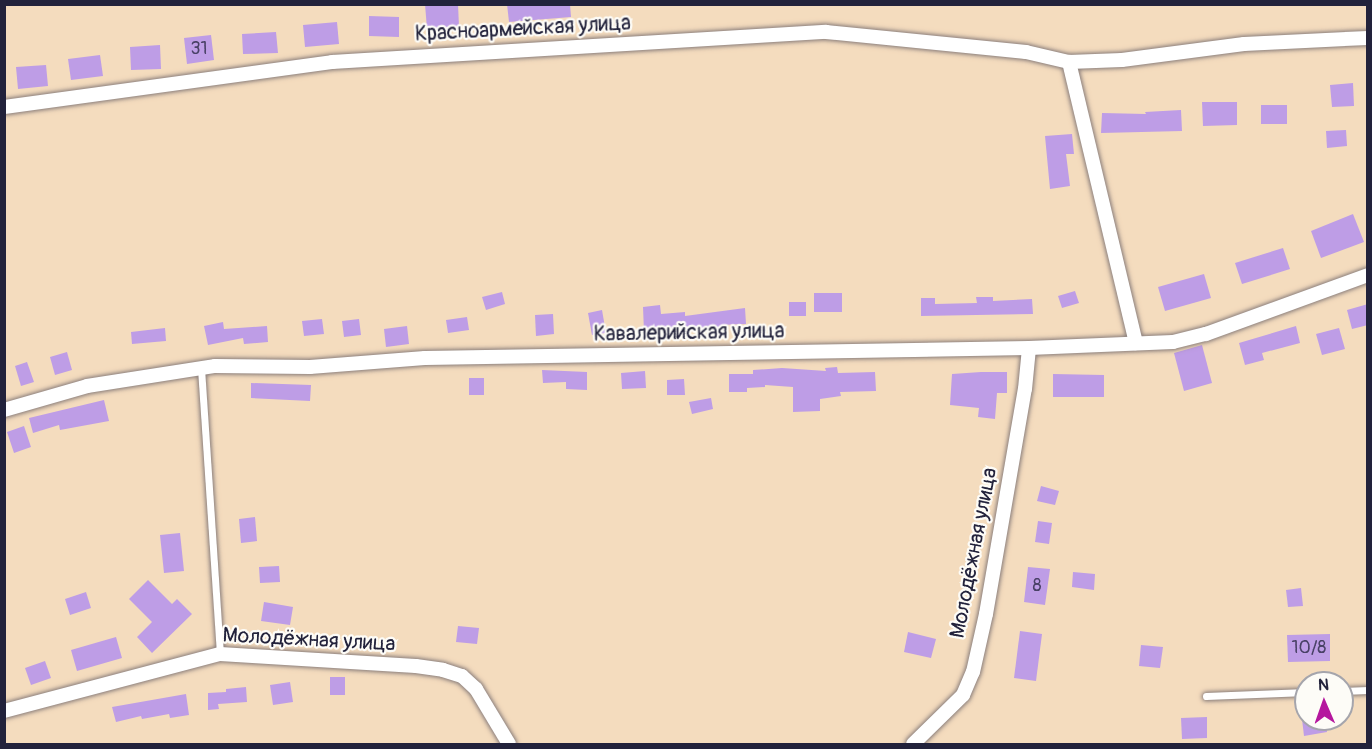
<!DOCTYPE html>
<meta charset="utf-8">
<style>
body{margin:0}
#map{position:relative;width:1372px;height:749px;overflow:hidden;background:#f4dcbe;font-family:Pangolin,sans-serif}
div>[style]{position:absolute}
.building>*{inset:0;background:#be9de6}
.roads{filter:drop-shadow(0 0 2px #8b7f7c) drop-shadow(0 0 2px #8b7f7c)}
.service>*{height:7px;margin:-3.5px;padding:0 3.5px;transform-origin:3.5px;border-radius:3.5px;background:#fff}
.minor>*{height:14px;margin:-7px;padding:0 7px;transform-origin:7px;border-radius:7px;background:#fff}
span{translate:-50% -50%;white-space:nowrap;text-align:center;line-height:1.15;-webkit-text-stroke:4.5px #fdfcf7;paint-order:stroke}
.number-label{font-size:18px;color:#494166}
.number-label span{-webkit-text-stroke-width:0}
.street-label{font-size:21px;color:#22223b}
.frame{position:absolute;inset:0;border:6px solid #22223b;pointer-events:none}
.north{position:absolute;left:1294px;top:671px;width:60px;height:60px;box-sizing:border-box;background:#fdfcf7;border:2px solid #a5a5ac;border-radius:50%;rotate:358deg;font-size:16px;font-weight:700;line-height:24px;text-align:center;color:#22223b}
.north::after{content:'';display:block;margin:auto;width:21px;height:27px;background:#b5179e;clip-path:polygon(50% 0,100% 100%,50% 72%,0 100%)}
</style>
<div id="map">
<div class="building">
<div style="clip-path:polygon(425px 4px,458px 4px,459px 27px,427px 29px)"></div>
<div style="clip-path:polygon(507px 4px,570px 4px,571px 17px,509px 22px)"></div>
<div style="clip-path:polygon(369px 16px,399px 17px,399px 37px,369px 36px)"></div>
<div style="clip-path:polygon(337px 22px,339px 44px,305px 47px,303px 25px)"></div>
<div style="clip-path:polygon(276px 32px,278px 53px,243px 54px,242px 34px)"></div>
<div style="clip-path:polygon(211px 35px,214px 60px,187px 64px,184px 38px)"></div>
<div style="clip-path:polygon(160px 45px,161px 69px,131px 70px,130px 47px)"></div>
<div style="clip-path:polygon(100px 55px,103px 76px,71px 80px,68px 59px)"></div>
<div style="clip-path:polygon(46px 65px,48px 86px,18px 89px,16px 67px)"></div>
<div style="clip-path:polygon(1353px 83px,1354px 106px,1332px 107px,1330px 85px)"></div>
<div style="clip-path:polygon(1202px 102px,1237px 102px,1237px 125px,1203px 126px)"></div>
<div style="clip-path:polygon(1261px 105px,1287px 105px,1287px 124px,1261px 124px)"></div>
<div style="clip-path:polygon(1181px 110px,1182px 131px,1101px 133px,1102px 113px,1146px 114px,1145px 112px)"></div>
<div style="clip-path:polygon(1346px 130px,1347px 146px,1327px 148px,1326px 131px)"></div>
<div style="clip-path:polygon(1072px 134px,1074px 154px,1066px 154px,1070px 186px,1050px 189px,1045px 136px)"></div>
<div style="clip-path:polygon(1353px 214px,1364px 242px,1321px 258px,1311px 231px)"></div>
<div style="clip-path:polygon(1283px 248px,1290px 269px,1242px 284px,1235px 263px)"></div>
<div style="clip-path:polygon(1204px 274px,1211px 298px,1165px 311px,1158px 287px)"></div>
<div style="clip-path:polygon(1075px 291px,1079px 303px,1062px 308px,1058px 296px)"></div>
<div style="clip-path:polygon(502px 292px,505px 304px,486px 310px,482px 297px)"></div>
<div style="clip-path:polygon(814px 293px,842px 293px,842px 312px,814px 312px)"></div>
<div style="clip-path:polygon(976px 297px,993px 297px,993px 301px,1032px 299px,1033px 314px,921px 316px,921px 298px,935px 298px,935px 304px,977px 303px)"></div>
<div style="clip-path:polygon(789px 302px,806px 302px,806px 316px,789px 316px)"></div>
<div style="clip-path:polygon(1368px 304px,1368px 325px,1352px 329px,1347px 310px)"></div>
<div style="clip-path:polygon(660px 305px,661px 314px,685px 312px,685px 316px,745px 308px,746px 324px,721px 325px,721px 329px,701px 331px,644px 332px,643px 307px)"></div>
<div style="clip-path:polygon(602px 310px,606px 333px,592px 335px,588px 313px)"></div>
<div style="clip-path:polygon(553px 314px,554px 334px,536px 336px,535px 315px)"></div>
<div style="clip-path:polygon(467px 317px,469px 330px,448px 333px,446px 320px)"></div>
<div style="clip-path:polygon(322px 319px,324px 334px,304px 336px,302px 321px)"></div>
<div style="clip-path:polygon(359px 319px,361px 335px,344px 337px,342px 321px)"></div>
<div style="clip-path:polygon(223px 322px,224px 329px,267px 326px,268px 342px,244px 344px,243px 338px,208px 345px,204px 326px)"></div>
<div style="clip-path:polygon(407px 326px,409px 344px,386px 347px,384px 329px)"></div>
<div style="clip-path:polygon(1296px 326px,1300px 343px,1262px 353px,1264px 360px,1245px 365px,1239px 343px)"></div>
<div style="clip-path:polygon(165px 328px,166px 341px,132px 344px,131px 332px)"></div>
<div style="clip-path:polygon(1339px 328px,1345px 349px,1322px 355px,1316px 334px)"></div>
<div style="clip-path:polygon(1202px 345px,1212px 383px,1184px 391px,1174px 353px)"></div>
<div style="clip-path:polygon(67px 352px,72px 370px,55px 375px,50px 357px)"></div>
<div style="clip-path:polygon(27px 362px,34px 382px,21px 386px,15px 366px)"></div>
<div style="clip-path:polygon(837px 367px,838px 373px,875px 372px,876px 391px,840px 392px,841px 396px,820px 399px,820px 411px,793px 412px,793px 387px,765px 385px,765px 387px,747px 388px,747px 392px,729px 392px,729px 374px,753px 374px,753px 370px,782px 368px,826px 371px,825px 368px)"></div>
<div style="clip-path:polygon(542px 370px,587px 372px,587px 390px,566px 389px,566px 382px,543px 383px)"></div>
<div style="clip-path:polygon(645px 371px,646px 388px,622px 389px,621px 373px)"></div>
<div style="clip-path:polygon(981px 372px,1007px 372px,1007px 393px,997px 393px,995px 419px,978px 417px,979px 408px,950px 405px,952px 374px)"></div>
<div style="clip-path:polygon(1053px 374px,1104px 375px,1104px 397px,1053px 397px)"></div>
<div style="clip-path:polygon(469px 378px,484px 378px,484px 395px,469px 395px)"></div>
<div style="clip-path:polygon(684px 379px,685px 395px,667px 395px,667px 380px)"></div>
<div style="clip-path:polygon(251px 383px,311px 385px,310px 401px,251px 398px)"></div>
<div style="clip-path:polygon(711px 398px,713px 409px,692px 414px,689px 402px)"></div>
<div style="clip-path:polygon(104px 400px,109px 421px,60px 430px,59px 425px,33px 433px,29px 418px)"></div>
<div style="clip-path:polygon(24px 426px,31px 447px,14px 453px,7px 432px)"></div>
<div style="clip-path:polygon(1041px 486px,1059px 491px,1055px 505px,1037px 501px)"></div>
<div style="clip-path:polygon(255px 517px,257px 541px,241px 543px,239px 519px)"></div>
<div style="clip-path:polygon(1038px 521px,1052px 523px,1049px 544px,1035px 542px)"></div>
<div style="clip-path:polygon(180px 533px,184px 571px,164px 573px,160px 535px)"></div>
<div style="clip-path:polygon(279px 566px,280px 582px,260px 583px,259px 567px)"></div>
<div style="clip-path:polygon(1028px 567px,1050px 569px,1045px 605px,1024px 602px)"></div>
<div style="clip-path:polygon(1073px 572px,1095px 574px,1094px 590px,1072px 587px)"></div>
<div style="clip-path:polygon(148px 580px,172px 604px,177px 599px,192px 614px,152px 653px,137px 637px,152px 622px,129px 599px)"></div>
<div style="clip-path:polygon(1301px 588px,1303px 606px,1288px 607px,1286px 590px)"></div>
<div style="clip-path:polygon(86px 592px,91px 608px,70px 615px,65px 599px)"></div>
<div style="clip-path:polygon(264px 602px,293px 607px,290px 625px,261px 621px)"></div>
<div style="clip-path:polygon(458px 626px,479px 628px,477px 644px,456px 642px)"></div>
<div style="clip-path:polygon(1020px 631px,1042px 634px,1036px 681px,1014px 678px)"></div>
<div style="clip-path:polygon(908px 632px,936px 639px,931px 658px,904px 652px)"></div>
<div style="clip-path:polygon(1330px 634px,1330px 661px,1288px 662px,1287px 635px)"></div>
<div style="clip-path:polygon(116px 637px,122px 658px,77px 671px,71px 650px)"></div>
<div style="clip-path:polygon(1141px 645px,1163px 647px,1160px 668px,1139px 666px)"></div>
<div style="clip-path:polygon(45px 661px,51px 678px,31px 685px,25px 668px)"></div>
<div style="clip-path:polygon(330px 677px,345px 677px,345px 695px,330px 695px)"></div>
<div style="clip-path:polygon(290px 682px,293px 702px,273px 705px,270px 685px)"></div>
<div style="clip-path:polygon(246px 687px,247px 702px,218px 704px,219px 709px,208px 710px,208px 693px,226px 692px,226px 689px)"></div>
<div style="clip-path:polygon(186px 694px,189px 715px,170px 718px,169px 714px,142px 719px,141px 716px,116px 722px,112px 707px)"></div>
<div style="clip-path:polygon(1207px 717px,1207px 738px,1182px 739px,1181px 718px)"></div>
<div style="clip-path:polygon(1302px 719px,1325px 719px,1327px 732px,1304px 736px)"></div>
</div>
<div class="roads">
<div class="service">
<div style="left:201px;top:368px;width:287px;rotate:86.2deg"></div>
<div style="left:1342px;top:691px;width:26px;rotate:-2deg"></div>
<div style="left:1206px;top:696px;width:100px;rotate:-2.3deg"></div>
</div>
<div class="minor">
<div style="left:1069px;top:62px;width:289px;rotate:76.6deg"></div>
<div style="left:4px;top:107px;width:331px;rotate:-7.8deg"></div>
<div style="left:332px;top:62px;width:495px;rotate:-3.5deg"></div>
<div style="left:826px;top:32px;width:201px;rotate:5.7deg"></div>
<div style="left:1026px;top:52px;width:44px;rotate:13.1deg"></div>
<div style="left:1069px;top:62px;width:53px;rotate:-2.2deg"></div>
<div style="left:1122px;top:60px;width:123px;rotate:-7.5deg"></div>
<div style="left:1244px;top:44px;width:124px;rotate:-2.8deg"></div>
<div style="left:4px;top:410px;width:86px;rotate:-16.1deg"></div>
<div style="left:87px;top:386px;width:130px;rotate:-8.9deg"></div>
<div style="left:215px;top:366px;width:95px;rotate:0.6deg"></div>
<div style="left:310px;top:367px;width:115px;rotate:-4.5deg"></div>
<div style="left:425px;top:358px;width:604px;rotate:-0.95deg"></div>
<div style="left:1029px;top:348px;width:144px;rotate:-2.4deg"></div>
<div style="left:1173px;top:342px;width:34px;rotate:-14deg"></div>
<div style="left:1206px;top:334px;width:172px;rotate:-20deg"></div>
<div style="left:4px;top:711px;width:223px;rotate:-14.8deg"></div>
<div style="left:220px;top:654px;width:196px;rotate:3.5deg"></div>
<div style="left:416px;top:666px;width:27px;rotate:8deg"></div>
<div style="left:443px;top:670px;width:20px;rotate:18deg"></div>
<div style="left:462px;top:676px;width:19px;rotate:43deg"></div>
<div style="left:476px;top:689px;width:64px;rotate:59deg"></div>
<div style="left:913px;top:744px;width:70px;rotate:-44.4deg"></div>
<div style="left:963px;top:695px;width:25px;rotate:-67deg"></div>
<div style="left:973px;top:672px;width:59px;rotate:-77.4deg"></div>
<div style="left:986px;top:614px;width:228px;rotate:-80.2deg"></div>
<div style="left:1025px;top:389px;width:41px;rotate:-84.4deg"></div>
</div>
</div>
<div class="number-label">
<span style="left:199px;top:49px">31</span>
<span style="left:1037px;top:586px">8</span>
<span style="left:1309px;top:648px">10/8</span>
</div>
<div class="street-label">
<span style="left:523px;top:29px;rotate:-3deg">Красноармейская улица</span>
<span style="left:689px;top:333px;rotate:-1deg">Кавалерийская улица</span>
<span style="left:974px;top:553px;rotate:-79deg">Молодёжная улица</span>
<span style="left:309px;top:640px;rotate:3deg">Молодёжная улица</span>
</div>
<div class="frame"></div>
<div class="north">N</div>
</div>
